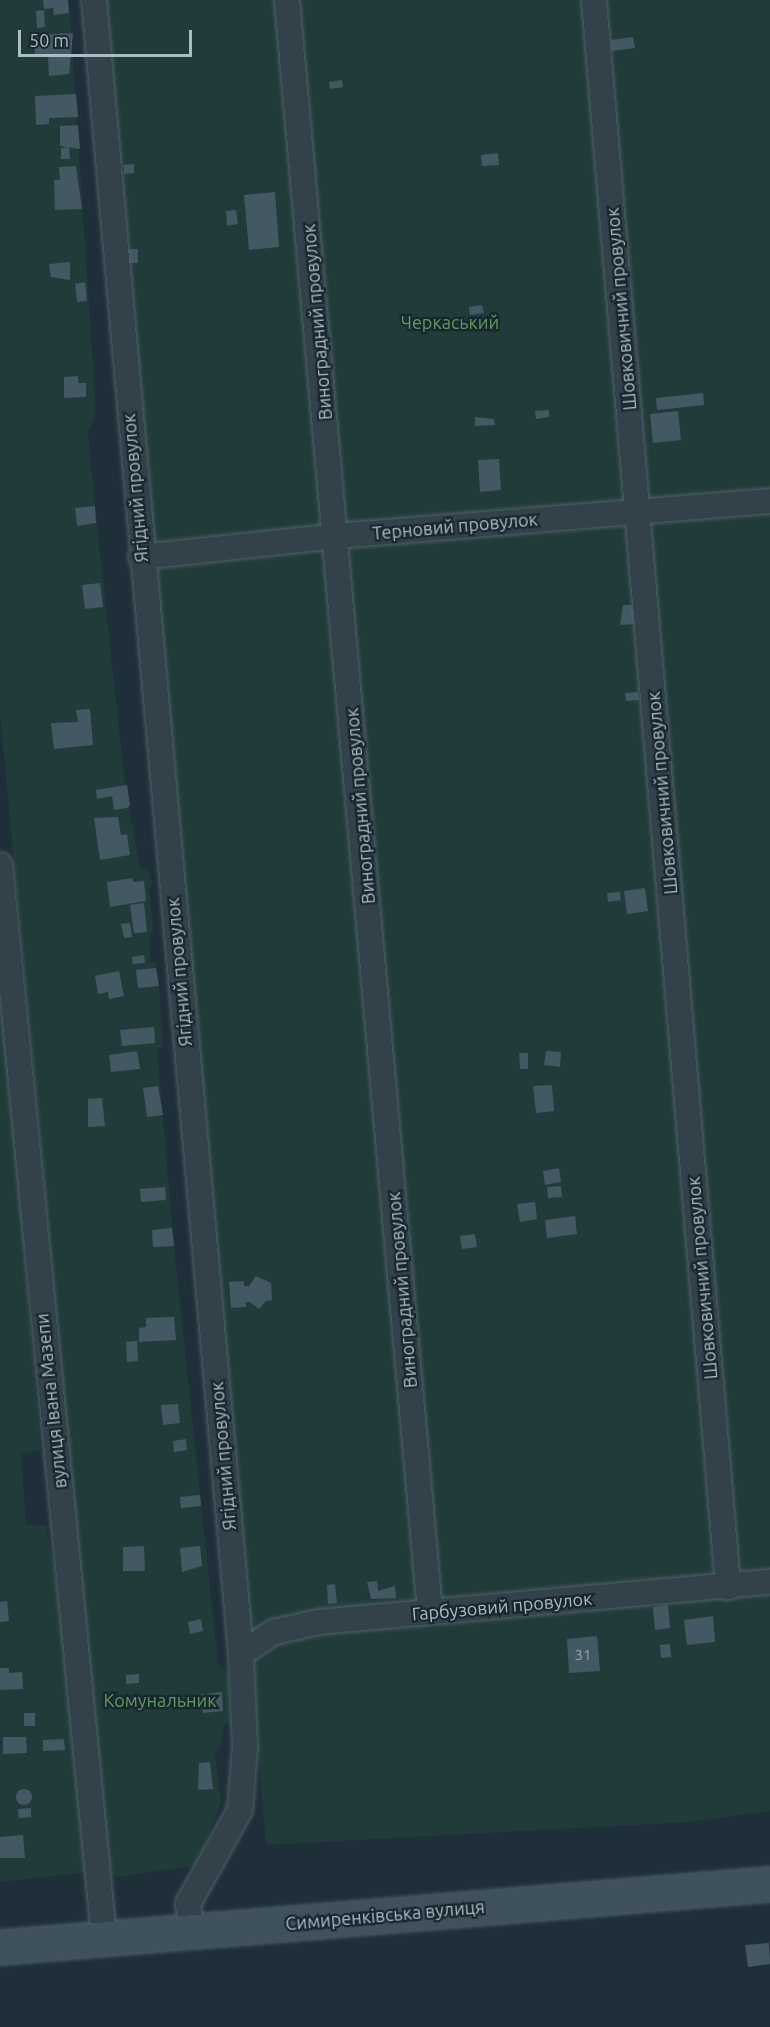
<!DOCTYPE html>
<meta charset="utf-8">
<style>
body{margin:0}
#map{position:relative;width:770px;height:2027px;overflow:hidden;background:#1e2f3a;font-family:Ubuntu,sans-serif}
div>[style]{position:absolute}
.green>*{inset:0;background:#203b39}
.building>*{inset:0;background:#445864}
.round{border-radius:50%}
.roads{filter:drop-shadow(0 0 2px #4f5f68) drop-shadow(0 0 2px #4f5f68)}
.street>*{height:24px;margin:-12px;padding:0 12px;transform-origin:12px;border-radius:12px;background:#32414a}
.secondary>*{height:33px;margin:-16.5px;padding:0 16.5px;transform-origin:16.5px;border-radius:16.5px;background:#3f515d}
span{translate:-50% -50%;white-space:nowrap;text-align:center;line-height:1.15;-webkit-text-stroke:4.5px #18262e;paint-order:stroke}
.number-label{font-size:15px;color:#92a3ae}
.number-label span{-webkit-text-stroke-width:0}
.street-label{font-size:18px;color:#acbcc7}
.park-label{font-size:18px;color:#619963}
.scale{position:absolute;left:18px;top:30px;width:174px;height:27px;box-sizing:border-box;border:3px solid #acbcc7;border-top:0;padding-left:8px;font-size:18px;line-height:21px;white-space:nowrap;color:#acbcc7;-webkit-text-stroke:4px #18262e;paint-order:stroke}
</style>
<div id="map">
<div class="green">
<div style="clip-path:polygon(0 0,68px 0,70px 16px,96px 412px,88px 433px,95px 506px,125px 784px,140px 869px,148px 869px,149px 878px,154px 882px,149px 888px,153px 930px,149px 939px,150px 962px,156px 962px,159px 986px,163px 1047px,157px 1048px,174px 1246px,218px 1664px,228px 1673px,231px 1721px,225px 1724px,220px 1748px,215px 1754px,221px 1802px,198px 1865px,119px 1877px,109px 1873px,0 713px)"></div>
<div style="clip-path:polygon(105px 0,770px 0,770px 1811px,690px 1822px,266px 1845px,124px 268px)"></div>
<div style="clip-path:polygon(0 940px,40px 1450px,21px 1454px,26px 1525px,46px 1525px,58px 1590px,89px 1872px,0 1882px)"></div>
</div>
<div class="building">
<div style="clip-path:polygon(43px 0,68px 0,69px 13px,54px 15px,53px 8px,44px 9px)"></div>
<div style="clip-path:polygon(44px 10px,45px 27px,37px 28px,36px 11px)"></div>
<div style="clip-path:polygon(73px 33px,69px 74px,49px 76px,48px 56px,35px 57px,34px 35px)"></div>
<div style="clip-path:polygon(633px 37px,635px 48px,612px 51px,611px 40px)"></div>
<div style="clip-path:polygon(342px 80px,343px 87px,330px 89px,329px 82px)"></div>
<div style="clip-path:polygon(76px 94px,78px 117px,49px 118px,49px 124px,36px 125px,35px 96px)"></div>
<div style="clip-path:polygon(78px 125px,80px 149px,60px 146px,60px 126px)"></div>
<div style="clip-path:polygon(69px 147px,70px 159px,61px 159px,61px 148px)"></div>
<div style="clip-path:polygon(498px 153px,499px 165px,482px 166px,481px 155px)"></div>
<div style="clip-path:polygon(134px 164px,134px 173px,124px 174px,124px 165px)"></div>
<div style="clip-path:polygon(76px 166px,82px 209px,55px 210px,54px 180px,60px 180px,59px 167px)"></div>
<div style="clip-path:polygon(275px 192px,279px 247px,249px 250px,244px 195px)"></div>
<div style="clip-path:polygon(236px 210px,238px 224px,227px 226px,226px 211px)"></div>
<div style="clip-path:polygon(128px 249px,138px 249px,138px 263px,129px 263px)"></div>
<div style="clip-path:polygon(70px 262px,70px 280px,51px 277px,49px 264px)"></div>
<div style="clip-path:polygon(85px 282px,87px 301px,77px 302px,75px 284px)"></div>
<div style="clip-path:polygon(482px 305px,484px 313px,470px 315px,469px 307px)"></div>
<div style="clip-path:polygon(78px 376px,78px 383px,86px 383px,86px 397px,64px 398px,64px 377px)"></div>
<div style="clip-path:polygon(703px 393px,704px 405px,657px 410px,656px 398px)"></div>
<div style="clip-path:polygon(549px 410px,549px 417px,536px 419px,535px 411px)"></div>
<div style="clip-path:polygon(678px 411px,681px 440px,653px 443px,650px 414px)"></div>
<div style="clip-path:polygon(475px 417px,494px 419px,495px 425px,475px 426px)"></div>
<div style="clip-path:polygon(499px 459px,501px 490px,480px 492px,478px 460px)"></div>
<div style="clip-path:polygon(95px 506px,96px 523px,77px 526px,75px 508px)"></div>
<div style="clip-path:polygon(100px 583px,103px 607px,85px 609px,82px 585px)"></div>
<div style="clip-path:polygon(623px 605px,634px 605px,636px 624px,620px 625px)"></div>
<div style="clip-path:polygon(638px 692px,639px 700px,626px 701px,625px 693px)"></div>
<div style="clip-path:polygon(90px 709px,93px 745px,54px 749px,51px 723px,78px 722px,76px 710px)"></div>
<div style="clip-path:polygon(127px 785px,130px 805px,127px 808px,114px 810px,112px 796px,97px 799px,96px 790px)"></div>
<div style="clip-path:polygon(118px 817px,121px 835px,127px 834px,130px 855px,100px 860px,94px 818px)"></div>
<div style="clip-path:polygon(133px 878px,133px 882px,144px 881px,146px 901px,110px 907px,107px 882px)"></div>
<div style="clip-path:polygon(645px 888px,648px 911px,627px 914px,624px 891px)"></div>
<div style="clip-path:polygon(620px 892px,621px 900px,608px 902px,607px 893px)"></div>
<div style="clip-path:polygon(144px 903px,147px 932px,134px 933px,130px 905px)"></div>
<div style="clip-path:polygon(130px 923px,132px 937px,124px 938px,121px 924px)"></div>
<div style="clip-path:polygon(144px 955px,145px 963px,133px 964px,132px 957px)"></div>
<div style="clip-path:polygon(156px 968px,159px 986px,138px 988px,136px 970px)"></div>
<div style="clip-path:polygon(119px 971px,124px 996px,109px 999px,108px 992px,98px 994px,95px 976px)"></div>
<div style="clip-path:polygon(154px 1027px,155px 1043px,122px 1046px,120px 1030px)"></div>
<div style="clip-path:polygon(137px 1051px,140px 1069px,111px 1072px,109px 1055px)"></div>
<div style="clip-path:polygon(546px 1051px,561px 1052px,560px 1067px,544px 1065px)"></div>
<div style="clip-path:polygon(519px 1053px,528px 1053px,528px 1069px,520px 1069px)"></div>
<div style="clip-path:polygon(552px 1085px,554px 1111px,536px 1113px,533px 1086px)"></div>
<div style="clip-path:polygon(158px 1086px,163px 1115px,147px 1117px,143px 1088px)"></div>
<div style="clip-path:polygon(102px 1098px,105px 1126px,88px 1127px,88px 1099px)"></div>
<div style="clip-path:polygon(559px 1168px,561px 1182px,545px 1185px,543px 1171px)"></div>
<div style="clip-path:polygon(561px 1186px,562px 1197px,548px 1198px,547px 1187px)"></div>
<div style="clip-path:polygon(165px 1187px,166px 1200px,141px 1202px,140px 1189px)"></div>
<div style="clip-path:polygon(535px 1202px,537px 1219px,520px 1222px,517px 1204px)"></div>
<div style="clip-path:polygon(575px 1216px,577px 1234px,547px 1238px,545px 1220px)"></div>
<div style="clip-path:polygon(172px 1228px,174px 1246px,153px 1247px,152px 1230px)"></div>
<div style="clip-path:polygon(475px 1234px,477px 1247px,462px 1249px,460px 1236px)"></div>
<div style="clip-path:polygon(256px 1276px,271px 1283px,272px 1300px,266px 1301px,259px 1309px,250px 1302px,246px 1302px,246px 1307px,231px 1308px,229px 1282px,244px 1281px,244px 1286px,249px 1286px)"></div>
<div style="clip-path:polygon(174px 1317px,176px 1340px,139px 1342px,139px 1328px,146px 1327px,146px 1318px)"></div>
<div style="clip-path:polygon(137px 1341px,138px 1361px,127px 1362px,126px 1342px)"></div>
<div style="clip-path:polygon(178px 1404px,180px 1423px,163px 1425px,161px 1405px)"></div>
<div style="clip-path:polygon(186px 1439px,187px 1450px,174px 1452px,173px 1441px)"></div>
<div style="clip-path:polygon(200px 1495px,201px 1506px,181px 1508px,180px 1497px)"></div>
<div style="clip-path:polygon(144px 1546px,145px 1571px,123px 1571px,123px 1547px)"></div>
<div style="clip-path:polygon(200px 1546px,202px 1566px,182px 1572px,180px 1548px)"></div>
<div style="clip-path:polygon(377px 1581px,378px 1591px,395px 1586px,396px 1598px,371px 1599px,367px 1582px)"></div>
<div style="clip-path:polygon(335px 1584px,337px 1603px,328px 1604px,327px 1585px)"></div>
<div style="clip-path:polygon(7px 1601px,9px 1621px,0 1622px,0 1602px)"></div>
<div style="clip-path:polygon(668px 1605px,670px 1628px,655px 1630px,653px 1607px)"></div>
<div style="clip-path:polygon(713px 1616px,715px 1642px,687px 1645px,684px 1620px)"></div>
<div style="clip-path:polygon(201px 1619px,203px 1631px,190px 1634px,188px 1622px)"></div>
<div style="clip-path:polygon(597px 1636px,600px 1671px,569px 1673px,567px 1639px)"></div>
<div style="clip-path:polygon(670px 1644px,671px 1657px,661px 1658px,660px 1645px)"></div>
<div style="clip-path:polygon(0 1668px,9px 1668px,9px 1673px,22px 1672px,23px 1689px,0 1690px)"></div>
<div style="clip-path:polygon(139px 1674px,139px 1683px,126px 1684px,126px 1675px)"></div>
<div style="clip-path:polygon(222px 1692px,223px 1711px,203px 1713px,202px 1707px,198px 1708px,197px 1695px)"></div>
<div style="clip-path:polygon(24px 1713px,35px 1713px,35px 1726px,24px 1726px)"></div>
<div style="clip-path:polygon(3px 1737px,26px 1737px,27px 1753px,3px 1754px)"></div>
<div style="clip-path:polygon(64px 1739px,65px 1750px,43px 1751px,43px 1740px)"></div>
<div style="clip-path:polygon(210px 1762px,213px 1789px,198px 1790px,199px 1763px)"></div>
<div class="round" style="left:16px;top:1789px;width:16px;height:16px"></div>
<div style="clip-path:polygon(31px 1808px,31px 1817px,19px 1818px,18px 1809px)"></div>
<div style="clip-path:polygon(23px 1835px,25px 1858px,0 1858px,0 1837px)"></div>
<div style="clip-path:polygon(769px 1943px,770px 1964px,748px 1967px,745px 1945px)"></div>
</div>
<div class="roads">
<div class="street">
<div style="left:94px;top:0;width:1661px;rotate:84.92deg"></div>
<div style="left:241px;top:1654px;width:93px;rotate:87.5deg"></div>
<div style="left:245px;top:1747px;width:63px;rotate:94.5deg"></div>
<div style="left:240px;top:1810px;width:107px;rotate:119deg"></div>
<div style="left:188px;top:1904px;width:27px;rotate:82deg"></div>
<div style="left:287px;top:0;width:1618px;rotate:84.93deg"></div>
<div style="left:594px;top:0;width:1593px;rotate:85.17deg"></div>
<div style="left:141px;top:557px;width:196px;rotate:-6.1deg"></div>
<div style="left:336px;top:536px;width:435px;rotate:-4.6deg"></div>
<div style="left:0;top:865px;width:1078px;rotate:84.46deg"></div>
<div style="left:241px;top:1654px;width:40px;rotate:-34deg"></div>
<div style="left:274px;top:1632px;width:46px;rotate:-12.5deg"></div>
<div style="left:319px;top:1622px;width:453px;rotate:-5.1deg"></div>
</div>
<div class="secondary">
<div style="left:0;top:1947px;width:773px;rotate:-4.68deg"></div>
</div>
</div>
<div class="number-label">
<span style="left:583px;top:1655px">31</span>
</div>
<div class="street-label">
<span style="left:621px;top:309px;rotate:-95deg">Шовковичний провулок</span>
<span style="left:317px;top:322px;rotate:-95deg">Виноградний провулок</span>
<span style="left:135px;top:488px;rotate:-95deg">Ягідний провулок</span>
<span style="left:455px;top:526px;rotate:-5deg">Терновий провулок</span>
<span style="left:662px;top:793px;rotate:-95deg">Шовковичний провулок</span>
<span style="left:360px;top:806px;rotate:-95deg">Виноградний провулок</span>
<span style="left:179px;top:972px;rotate:-95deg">Ягідний провулок</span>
<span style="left:702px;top:1278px;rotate:-95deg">Шовковичний провулок</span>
<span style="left:402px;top:1290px;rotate:-95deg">Виноградний провулок</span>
<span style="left:51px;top:1401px;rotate:-96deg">вулиця Івана Мазепи</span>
<span style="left:223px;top:1456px;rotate:-95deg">Ягідний провулок</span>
<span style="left:502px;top:1606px;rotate:-5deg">Гарбузовий провулок</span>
<span style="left:385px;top:1915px;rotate:-5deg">Симиренківська вулиця</span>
</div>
<div class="park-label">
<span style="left:450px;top:322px">Черкаський</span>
<span style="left:160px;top:1700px">Комунальник</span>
</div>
<div class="scale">50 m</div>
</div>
